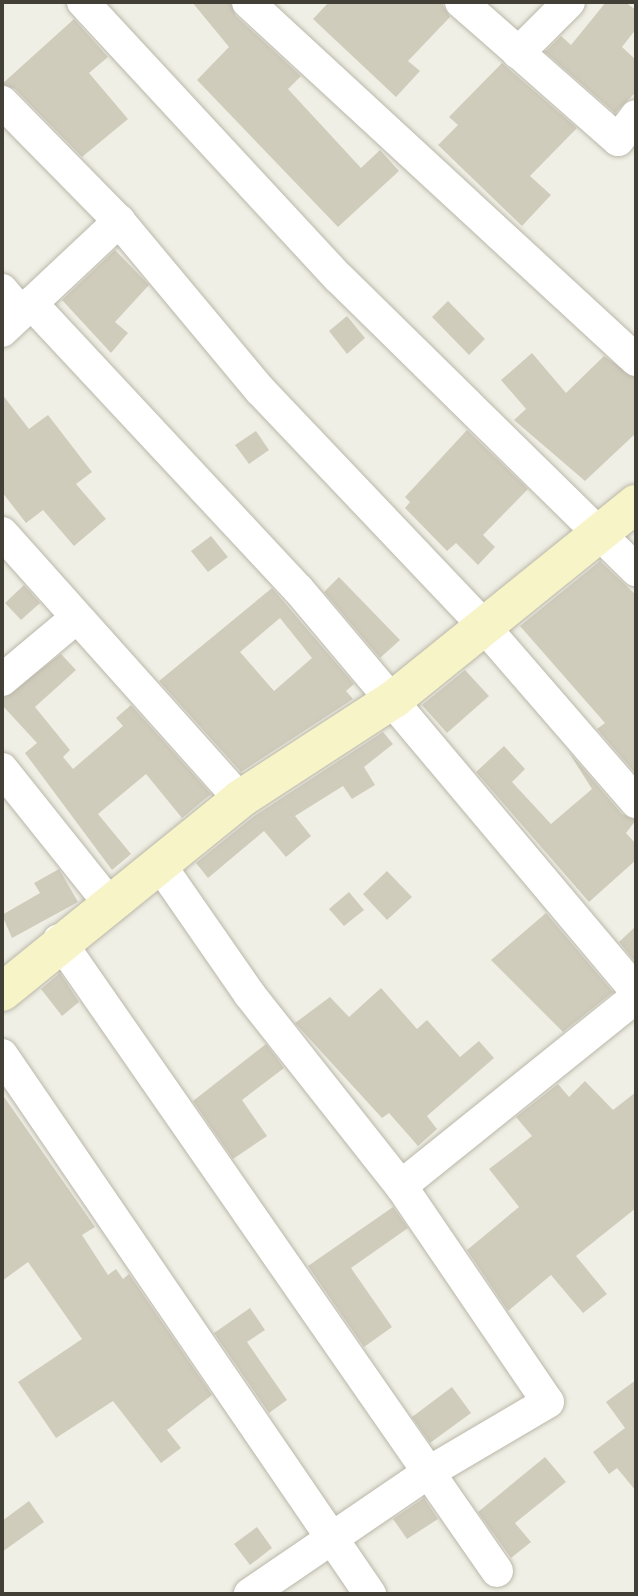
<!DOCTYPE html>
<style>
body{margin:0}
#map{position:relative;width:638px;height:1596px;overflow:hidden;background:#f0efe5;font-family:"Fira Sans Condensed",sans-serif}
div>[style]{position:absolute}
.building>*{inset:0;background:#d0ccbc}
.roads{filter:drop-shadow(0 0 2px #bab7a9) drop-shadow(0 0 2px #bab7a9)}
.street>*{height:32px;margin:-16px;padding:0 16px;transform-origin:16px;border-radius:16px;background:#fff}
.secondary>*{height:38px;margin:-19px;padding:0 19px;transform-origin:19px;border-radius:19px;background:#f7f4c8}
span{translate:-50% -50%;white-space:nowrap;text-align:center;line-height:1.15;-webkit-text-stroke:5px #fff;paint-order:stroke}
.frame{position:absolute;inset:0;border:4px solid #423f36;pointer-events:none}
</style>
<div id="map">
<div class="building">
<div style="clip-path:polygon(192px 2px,230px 2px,236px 16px,301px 76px,288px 89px,361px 168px,380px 150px,399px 171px,338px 227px,197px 80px,229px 47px)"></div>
<div style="clip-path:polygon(329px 2px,441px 2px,450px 17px,408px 61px,420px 71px,396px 97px,313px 19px)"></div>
<div style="clip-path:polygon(606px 2px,625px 2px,636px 10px,636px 29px,622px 47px,636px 60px,636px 92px,615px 113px,545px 52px,561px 36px,571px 45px)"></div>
<div style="clip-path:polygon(74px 19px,108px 57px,89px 73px,128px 119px,82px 157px,15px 89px,2px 84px)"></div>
<div style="clip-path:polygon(502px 63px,577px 128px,530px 176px,551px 195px,522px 226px,438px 145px,458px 125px,449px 117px)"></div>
<div style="clip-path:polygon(115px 250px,149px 285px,115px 322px,128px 333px,111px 353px,62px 300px)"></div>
<div style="clip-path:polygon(448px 301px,485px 339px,469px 355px,432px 317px)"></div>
<div style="clip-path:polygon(347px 316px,365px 338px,347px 354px,329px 331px)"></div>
<div style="clip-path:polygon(532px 353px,566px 393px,604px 356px,636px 378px,636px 433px,585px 481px,514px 420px,526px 409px,501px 380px)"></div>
<div style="clip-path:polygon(2px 394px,29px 429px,48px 415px,92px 472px,76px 484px,106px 519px,74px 546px,43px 510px,26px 523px,2px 492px)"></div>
<div style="clip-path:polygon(467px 430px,528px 489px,483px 535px,495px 547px,478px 565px,456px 543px,447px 551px,405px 508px,410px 502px,405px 497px)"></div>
<div style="clip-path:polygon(256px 431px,269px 450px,249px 464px,235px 445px)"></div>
<div style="clip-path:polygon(211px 536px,228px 557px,208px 572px,191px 551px)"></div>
<div style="clip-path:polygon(600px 561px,636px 595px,636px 774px,597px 729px,605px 723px,520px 626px)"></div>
<div style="clip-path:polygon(339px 577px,400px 640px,380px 658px,324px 592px)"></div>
<div style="clip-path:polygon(24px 585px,40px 603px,21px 620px,5px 603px)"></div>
<div style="clip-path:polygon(evenodd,272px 588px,354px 684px,346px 691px,353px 699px,241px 772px,159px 681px,272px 588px,280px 618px,312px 658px,274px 691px,240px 652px,280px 618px)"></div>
<div style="clip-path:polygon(61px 654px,76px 670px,35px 707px,70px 750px,63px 757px,73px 769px,123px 726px,116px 718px,131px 705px,211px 794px,182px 818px,146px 774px,98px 814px,131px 854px,112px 870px,25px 753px,37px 743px,2px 705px,3px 698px)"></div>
<div style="clip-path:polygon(465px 670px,489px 696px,447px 733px,422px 705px)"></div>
<div style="clip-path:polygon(383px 732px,393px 744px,364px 767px,375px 785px,352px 799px,343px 786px,295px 816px,311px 836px,286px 857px,264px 831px,208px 878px,196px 863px,253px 817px)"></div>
<div style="clip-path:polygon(504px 746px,525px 769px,512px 782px,551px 824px,592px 789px,568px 751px,622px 814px,636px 820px,626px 833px,636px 844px,636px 860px,589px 902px,476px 772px)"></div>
<div style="clip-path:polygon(59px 869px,78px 902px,12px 938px,2px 915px,40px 893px,34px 883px)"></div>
<div style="clip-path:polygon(387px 871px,412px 897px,387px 920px,363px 894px)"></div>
<div style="clip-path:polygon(349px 892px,364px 910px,344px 926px,329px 909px)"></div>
<div style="clip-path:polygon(546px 913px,613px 992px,563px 1032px,491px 960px)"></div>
<div style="clip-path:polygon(636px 926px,636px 963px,619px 942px)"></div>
<div style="clip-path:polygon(60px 973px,79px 1002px,62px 1016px,41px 989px)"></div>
<div style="clip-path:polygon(381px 988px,417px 1029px,427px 1020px,460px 1057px,479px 1041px,494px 1058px,427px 1116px,437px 1129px,418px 1146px,389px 1113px,382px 1118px,295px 1023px,330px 997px,349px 1017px)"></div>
<div style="clip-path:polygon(266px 1044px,284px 1068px,242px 1100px,267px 1136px,233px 1159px,193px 1101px)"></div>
<div style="clip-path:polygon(585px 1081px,613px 1110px,636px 1092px,636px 1208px,576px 1256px,607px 1294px,583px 1313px,551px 1275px,508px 1311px,467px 1250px,519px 1207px,489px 1169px,532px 1136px,516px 1117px,558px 1084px,569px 1097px)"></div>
<div style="clip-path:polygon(2px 1094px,95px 1227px,82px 1235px,108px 1275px,116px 1269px,123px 1279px,129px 1274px,212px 1395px,167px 1430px,181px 1448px,161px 1463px,113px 1401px,56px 1438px,18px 1382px,82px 1339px,28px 1262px,2px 1281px)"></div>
<div style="clip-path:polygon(393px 1207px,408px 1228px,351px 1268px,392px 1327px,364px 1347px,308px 1266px)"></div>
<div style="clip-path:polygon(250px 1308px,265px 1330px,247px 1342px,287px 1400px,269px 1413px,214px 1333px)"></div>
<div style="clip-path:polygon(636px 1380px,636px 1491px,617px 1468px,609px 1474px,593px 1452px,625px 1428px,606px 1402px)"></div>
<div style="clip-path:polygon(452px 1387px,471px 1413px,430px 1443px,412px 1417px)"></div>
<div style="clip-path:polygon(545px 1457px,566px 1482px,515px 1523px,531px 1542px,511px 1558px,478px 1512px)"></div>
<div style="clip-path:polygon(424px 1498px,438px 1519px,407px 1539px,393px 1519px)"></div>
<div style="clip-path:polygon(29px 1501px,44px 1522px,2px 1552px,2px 1521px)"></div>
<div style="clip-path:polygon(257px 1527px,272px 1548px,250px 1565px,234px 1544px)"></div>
</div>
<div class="roads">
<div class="street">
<div style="left:83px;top:2px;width:376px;rotate:47.2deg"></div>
<div style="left:339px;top:278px;width:417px;rotate:44.5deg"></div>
<div style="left:248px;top:2px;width:528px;rotate:42.7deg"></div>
<div style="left:461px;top:2px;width:209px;rotate:41.3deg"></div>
<div style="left:618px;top:140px;width:30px;rotate:-53deg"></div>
<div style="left:518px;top:53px;width:72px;rotate:-45deg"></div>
<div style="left:2px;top:102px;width:167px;rotate:45.5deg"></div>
<div style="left:119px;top:221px;width:220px;rotate:50.2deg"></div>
<div style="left:260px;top:390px;width:321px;rotate:46.5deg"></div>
<div style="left:481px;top:623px;width:237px;rotate:49.1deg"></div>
<div style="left:2px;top:290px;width:30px;rotate:50deg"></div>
<div style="left:31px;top:303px;width:391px;rotate:47deg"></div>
<div style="left:298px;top:589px;width:525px;rotate:49.94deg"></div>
<div style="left:2px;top:331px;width:161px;rotate:-43.2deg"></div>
<div style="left:2px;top:533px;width:357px;rotate:48.2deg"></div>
<div style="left:2px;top:680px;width:97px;rotate:-40deg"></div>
<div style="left:2px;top:769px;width:171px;rotate:51.4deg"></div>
<div style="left:160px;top:865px;width:158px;rotate:55.3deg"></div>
<div style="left:250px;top:995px;width:243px;rotate:51.7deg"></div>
<div style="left:401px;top:1186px;width:261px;rotate:55.8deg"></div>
<div style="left:548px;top:1402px;width:138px;rotate:149.5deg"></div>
<div style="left:429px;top:1472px;width:217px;rotate:145.7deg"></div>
<div style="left:59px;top:940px;width:768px;rotate:55.23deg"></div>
<div style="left:2px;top:1055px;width:653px;rotate:55.68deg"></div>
<div style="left:401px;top:1186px;width:302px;rotate:-38.8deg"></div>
</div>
<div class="secondary">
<div style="left:2px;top:992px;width:306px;rotate:-39deg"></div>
<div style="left:240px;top:799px;width:184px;rotate:-33deg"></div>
<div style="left:394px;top:699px;width:311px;rotate:-38.9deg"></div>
</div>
</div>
<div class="frame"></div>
</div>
